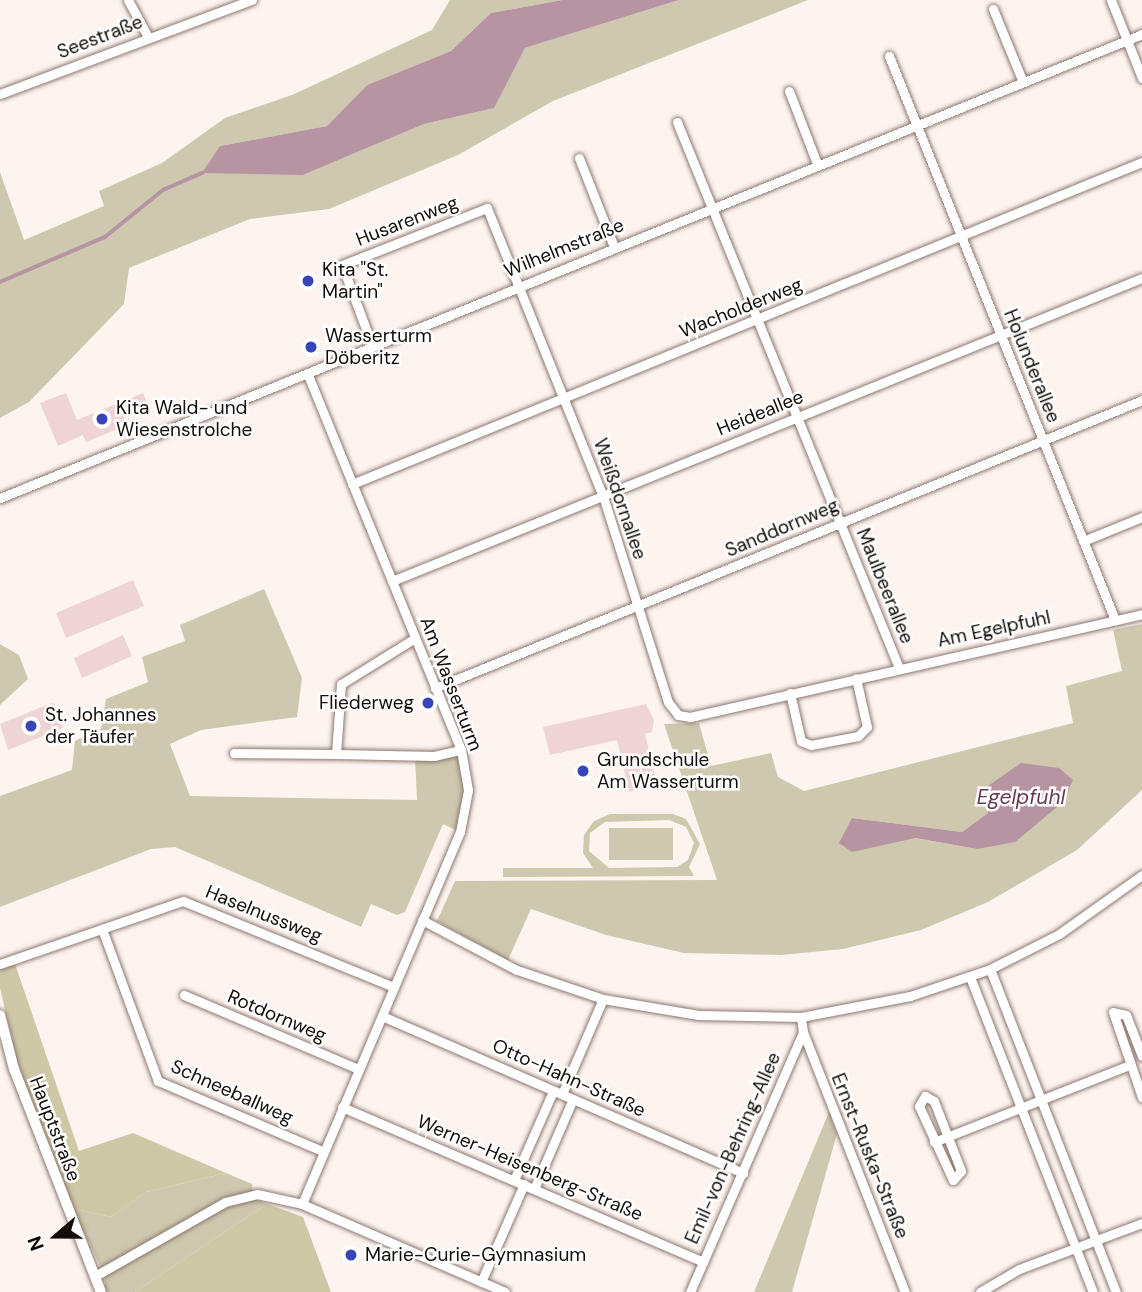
<!DOCTYPE html>
<meta charset="utf-8">
<style>
body{margin:0}
#map{position:relative;width:1142px;height:1292px;overflow:hidden;background:#fdf4f0;font-family:"DM Sans",sans-serif}
div>[style]{position:absolute}
.green>*{inset:0;background:#cec8ae}
.forest>*{inset:0;background:#cfc8a7}
.water>*{inset:0;background:#b694a2}
.stream>*{height:3.5px;margin:-1.75px;padding:0 1.75px;transform-origin:1.75px;border-radius:1.75px;background:#b694a2}
.building>*{inset:0;background:#eed4d4}
.roads{filter:drop-shadow(0 0 2px #8c7870) drop-shadow(0 0 2px #8c7870)}
.minor>*{height:9px;margin:-4.5px;padding:0 4.5px;transform-origin:4.5px;border-radius:4.5px;background:#fff}
.tertiary>*{height:10px;margin:-5px;padding:0 5px;transform-origin:5px;border-radius:5px;background:#fff}
.dots>*{width:19px;height:19px;translate:-50% -50%;box-sizing:border-box;border:4px solid #fff;border-radius:50%}
span{translate:-50% -50%;white-space:nowrap;text-align:center;line-height:1.15;-webkit-text-stroke:5px #fff;paint-order:stroke}
.street-label{font-size:19px;color:#130c09}
.poi-label{font-size:19px;color:#130c09}
.left{translate:0 -50%;text-align:left}
.right{translate:-100% -50%;text-align:right}
.water-label{font-size:21px;color:#6a3950;font-style:italic}
.north{position:absolute;left:21px;top:1201px;width:70px;height:70px;-webkit-text-stroke:5px #fff;paint-order:stroke;rotate:250deg;font-size:19px;font-weight:700;line-height:28px;text-align:center;color:#130c09}
.north::after{content:'';display:block;margin:auto;width:24px;height:32px;background:#130c09;clip-path:polygon(50% 0,100% 100%,50% 72%,0 100%)}
</style>
<div id="map">
<div class="green">
<div style="clip-path:polygon(450px 0,562px 0,491px 13px,451px 51px,367px 85px,327px 126px,220px 146px,303px 175px,424px 124px,493px 108px,525px 48px,679px 0,808px 0,553px 101px,458px 155px,329px 209px,250px 219px,129px 268px,124px 304px,29px 402px,0 418px,0 172px,24px 240px,104px 206px,99px 191px,162px 163px,225px 118px,292px 95px,432px 30px)"></div>
<div style="clip-path:polygon(264px 589px,302px 678px,297px 717px,201px 730px,170px 744px,190px 796px,417px 800px,415px 757px,461px 750px,468px 790px,460px 832px,443px 824px,405px 912px,397px 915px,371px 904px,361px 927px,175px 847px,151px 849px,0 907px,0 796px,72px 770px,75px 741px,101px 729px,106px 699px,148px 682px,142px 657px,185px 641px,180px 625px)"></div>
<div style="clip-path:polygon(evenodd,1142px 624px,1142px 790px,1077px 850px,988px 902px,921px 930px,843px 949px,781px 955px,684px 953px,606px 935px,531px 909px,508px 960px,437px 921px,455px 881px,717px 880px,664px 724px,699px 723px,711px 766px,771px 753px,778px 777px,804px 791px,1073px 723px,1066px 686px,1122px 671px,1113px 630px,1142px 624px,988px 813px,977px 849px,914px 838px,852px 818px,962px 832px,988px 813px)"></div>
<div style="clip-path:polygon(0 644px,19px 655px,28px 679px,0 705px)"></div>
<div style="clip-path:polygon(evenodd,610px 814px,673px 814px,686px 819px,700px 844px,689px 867px,694px 876px,503px 877px,503px 868px,593px 868px,583px 853px,584px 835px,594px 821px,610px 814px,669px 820px,686px 827px,694px 843px,688px 860px,677px 867px,609px 868px,589px 851px,590px 833px,605px 822px,669px 820px)"></div>
<div style="clip-path:polygon(609px 828px,673px 828px,673px 860px,609px 860px)"></div>
<div style="clip-path:polygon(829px 1112px,837px 1134px,792px 1292px,754px 1292px)"></div>
<div style="clip-path:polygon(226px 1173px,252px 1184px,254px 1199px,267px 1204px,135px 1292px,105px 1292px,105px 1276px,72px 1208px,111px 1217px,146px 1192px)"></div>
</div>
<div class="forest">
<div style="clip-path:polygon(15px 964px,79px 1151px,133px 1133px,226px 1173px,146px 1192px,111px 1217px,72px 1208px,18px 1065px,0 988px,0 968px)"></div>
<div style="clip-path:polygon(267px 1204px,303px 1217px,331px 1292px,135px 1292px)"></div>
</div>
<div class="water">
<div style="clip-path:polygon(562px 0,679px 0,525px 48px,494px 108px,424px 124px,303px 175px,202px 173px,220px 146px,327px 126px,367px 85px,451px 51px,491px 13px)"></div>
<div style="clip-path:polygon(1021px 763px,1059px 768px,1073px 780px,1063px 802px,1015px 842px,977px 849px,915px 838px,852px 852px,839px 843px,852px 818px,962px 832px,988px 813px,988px 786px)"></div>
</div>
<div class="stream">
<div style="left:0;top:282px;width:114px;rotate:-23.2deg"></div>
<div style="left:105px;top:237px;width:75px;rotate:-39deg"></div>
<div style="left:163px;top:190px;width:43px;rotate:-23.6deg"></div>
</div>
<div class="building">
<div style="clip-path:polygon(66px 393px,77px 420px,143px 393px,148px 405px,124px 418px,127px 425px,86px 442px,83px 435px,58px 446px,40px 403px)"></div>
<div style="clip-path:polygon(133px 580px,144px 606px,66px 638px,56px 613px)"></div>
<div style="clip-path:polygon(123px 635px,132px 656px,82px 678px,74px 658px)"></div>
<div style="clip-path:polygon(52px 703px,63px 728px,8px 750px,0 724px)"></div>
<div style="clip-path:polygon(646px 704px,654px 720px,652px 732px,645px 734px,657px 785px,629px 792px,617px 740px,550px 755px,543px 727px)"></div>
</div>
<div class="roads">
<div class="minor">
<div style="left:128px;top:0;width:42px;rotate:61.6deg"></div>
<div style="left:1111px;top:0;width:84px;rotate:68.3deg"></div>
<div style="left:993px;top:9px;width:79px;rotate:67.7deg"></div>
<div style="left:889px;top:56px;width:608px;rotate:68.16deg"></div>
<div style="left:789px;top:91px;width:80px;rotate:68.9deg"></div>
<div style="left:0;top:94px;width:269px;rotate:-20.5deg"></div>
<div style="left:677px;top:122px;width:589px;rotate:67.87deg"></div>
<div style="left:579px;top:158px;width:96px;rotate:68.5deg"></div>
<div style="left:372px;top:345px;width:85px;rotate:-110.6deg"></div>
<div style="left:342px;top:265px;width:156px;rotate:-21.5deg"></div>
<div style="left:487px;top:208px;width:310px;rotate:68.1deg"></div>
<div style="left:603px;top:496px;width:216px;rotate:72.5deg"></div>
<div style="left:668px;top:702px;width:16px;rotate:52deg"></div>
<div style="left:678px;top:715px;width:12px;rotate:9deg"></div>
<div style="left:690px;top:717px;width:464px;rotate:-12.8deg"></div>
<div style="left:352px;top:484px;width:853px;rotate:-22.18deg"></div>
<div style="left:0;top:498px;width:1233px;rotate:-22.11deg"></div>
<div style="left:1083px;top:541px;width:64px;rotate:-22.1deg"></div>
<div style="left:392px;top:581px;width:809px;rotate:-22deg"></div>
<div style="left:415px;top:638px;width:87px;rotate:148.1deg"></div>
<div style="left:341px;top:684px;width:70px;rotate:94.1deg"></div>
<div style="left:336px;top:754px;width:98px;rotate:1.2deg"></div>
<div style="left:434px;top:756px;width:28px;rotate:-13deg"></div>
<div style="left:435px;top:688px;width:763px;rotate:-22.16deg"></div>
<div style="left:790px;top:693px;width:49px;rotate:77.1deg"></div>
<div style="left:801px;top:741px;width:11px;rotate:22deg"></div>
<div style="left:811px;top:745px;width:48px;rotate:-10.8deg"></div>
<div style="left:858px;top:736px;width:13px;rotate:-45deg"></div>
<div style="left:867px;top:727px;width:50px;rotate:-102.7deg"></div>
<div style="left:234px;top:753px;width:102px;rotate:0.6deg"></div>
<div style="left:422px;top:920px;width:107px;rotate:27.8deg"></div>
<div style="left:517px;top:970px;width:91px;rotate:18.6deg"></div>
<div style="left:603px;top:999px;width:97px;rotate:9.5deg"></div>
<div style="left:699px;top:1015px;width:102px;rotate:1.1deg"></div>
<div style="left:801px;top:1017px;width:111px;rotate:-10.9deg"></div>
<div style="left:910px;top:996px;width:84px;rotate:-18.6deg"></div>
<div style="left:990px;top:969px;width:77px;rotate:-26.9deg"></div>
<div style="left:1059px;top:934px;width:102px;rotate:-35.4deg"></div>
<div style="left:102px;top:929px;width:162px;rotate:69.8deg"></div>
<div style="left:158px;top:1081px;width:178px;rotate:23.1deg"></div>
<div style="left:0;top:964px;width:194px;rotate:-19deg"></div>
<div style="left:183px;top:901px;width:228px;rotate:22.2deg"></div>
<div style="left:990px;top:969px;width:347px;rotate:68.7deg"></div>
<div style="left:970px;top:977px;width:338px;rotate:68.7deg"></div>
<div style="left:184px;top:995px;width:189px;rotate:23deg"></div>
<div style="left:382px;top:1016px;width:394px;rotate:23.5deg"></div>
<div style="left:803px;top:1032px;width:279px;rotate:68.6deg"></div>
<div style="left:1142px;top:1056px;width:44px;rotate:-111.3deg"></div>
<div style="left:1126px;top:1015px;width:13px;rotate:-167deg"></div>
<div style="left:1113px;top:1012px;width:90px;rotate:71.2deg"></div>
<div style="left:562px;top:1094px;width:103px;rotate:-66.7deg"></div>
<div style="left:925px;top:1096px;width:10px;rotate:29deg"></div>
<div style="left:934px;top:1101px;width:75px;rotate:68.9deg"></div>
<div style="left:961px;top:1171px;width:12px;rotate:132deg"></div>
<div style="left:953px;top:1180px;width:81px;rotate:-114.7deg"></div>
<div style="left:919px;top:1106px;width:12px;rotate:-59deg"></div>
<div style="left:342px;top:1107px;width:393px;rotate:23.2deg"></div>
<div style="left:934px;top:1142px;width:210px;rotate:-21.5deg"></div>
<div style="left:514px;top:1180px;width:97px;rotate:-66.3deg"></div>
<div style="left:534px;top:1189px;width:98px;rotate:-66.6deg"></div>
<div style="left:302px;top:1204px;width:404px;rotate:-67deg"></div>
<div style="left:460px;top:832px;width:43px;rotate:-79.2deg"></div>
<div style="left:468px;top:790px;width:41px;rotate:-99.9deg"></div>
<div style="left:461px;top:750px;width:407px;rotate:-112.2deg"></div>
<div style="left:95px;top:1276px;width:150px;rotate:-29.6deg"></div>
<div style="left:225px;top:1202px;width:33px;rotate:-14deg"></div>
<div style="left:257px;top:1194px;width:46px;rotate:12.5deg"></div>
<div style="left:302px;top:1204px;width:221px;rotate:23.4deg"></div>
<div style="left:481px;top:1282px;width:107px;rotate:-66.3deg"></div>
<div style="left:690px;top:1292px;width:283px;rotate:-66.5deg"></div>
<div style="left:803px;top:1032px;width:15px;rotate:-98deg"></div>
<div style="left:980px;top:1292px;width:45px;rotate:-30.5deg"></div>
<div style="left:1019px;top:1269px;width:131px;rotate:-20.5deg"></div>
</div>
<div class="tertiary">
<div style="left:0;top:1015px;width:56px;rotate:75.5deg"></div>
<div style="left:14px;top:1069px;width:239px;rotate:68.7deg"></div>
</div>
</div>
<div class="dots">
<div style="left:308px;top:281px;background:#3944b8"></div>
<div style="left:311px;top:347px;background:#3944b8"></div>
<div style="left:102px;top:419px;background:#3944b8"></div>
<div style="left:428px;top:703px;background:#3944b8"></div>
<div style="left:31px;top:726px;background:#3944b8"></div>
<div style="left:583px;top:771px;background:#3944b8"></div>
<div style="left:351px;top:1255px;background:#3944b8"></div>
</div>
<div class="street-label">
<span style="left:100px;top:37px;rotate:-21deg">Seestraße</span>
<span style="left:407px;top:221px;rotate:-21deg">Husarenweg</span>
<span style="left:564px;top:248px;rotate:-22deg">Wilhelmstraße</span>
<span style="left:741px;top:308px;rotate:-22deg">Wacholderweg</span>
<span style="left:1032px;top:366px;rotate:68deg">Holunderallee</span>
<span style="left:760px;top:413px;rotate:-22deg">Heideallee</span>
<span style="left:620px;top:499px;rotate:71deg">Weißdornallee</span>
<span style="left:782px;top:528px;rotate:-23deg">Sanddornweg</span>
<span style="left:885px;top:586px;rotate:68deg">Maulbeerallee</span>
<span style="left:994px;top:629px;rotate:-12deg">Am Egelpfuhl</span>
<span style="left:451px;top:684px;rotate:69deg">Am Wasserturm</span>
<span style="left:264px;top:914px;rotate:22deg">Haselnussweg</span>
<span style="left:277px;top:1016px;rotate:23deg">Rotdornweg</span>
<span style="left:569px;top:1078px;rotate:24deg">Otto-Hahn-Straße</span>
<span style="left:232px;top:1092px;rotate:24deg">Schneeballweg</span>
<span style="left:55px;top:1129px;rotate:69deg">Hauptstraße</span>
<span style="left:733px;top:1148px;rotate:-66deg">Emil-von-Behring-Allee</span>
<span style="left:870px;top:1156px;rotate:68deg">Ernst-Ruska-Straße</span>
<span style="left:530px;top:1168px;rotate:23deg">Werner-Heisenberg-Straße</span>
</div>
<div class="poi-label">
<span class="left" style="left:322px;top:281px">Kita "St.<br>Martin"</span>
<span class="left" style="left:325px;top:347px">Wasserturm<br>Döberitz</span>
<span class="left" style="left:116px;top:419px">Kita Wald- und<br>Wiesenstrolche</span>
<span class="right" style="left:414px;top:703px">Fliederweg</span>
<span class="left" style="left:45px;top:726px">St. Johannes<br>der Täufer</span>
<span class="left" style="left:597px;top:771px">Grundschule<br>Am Wasserturm</span>
<span class="left" style="left:365px;top:1255px">Marie-Curie-Gymnasium</span>
</div>
<div class="water-label">
<span style="left:1021px;top:797px">Egelpfuhl</span>
</div>
<div class="north">N</div>
</div>
